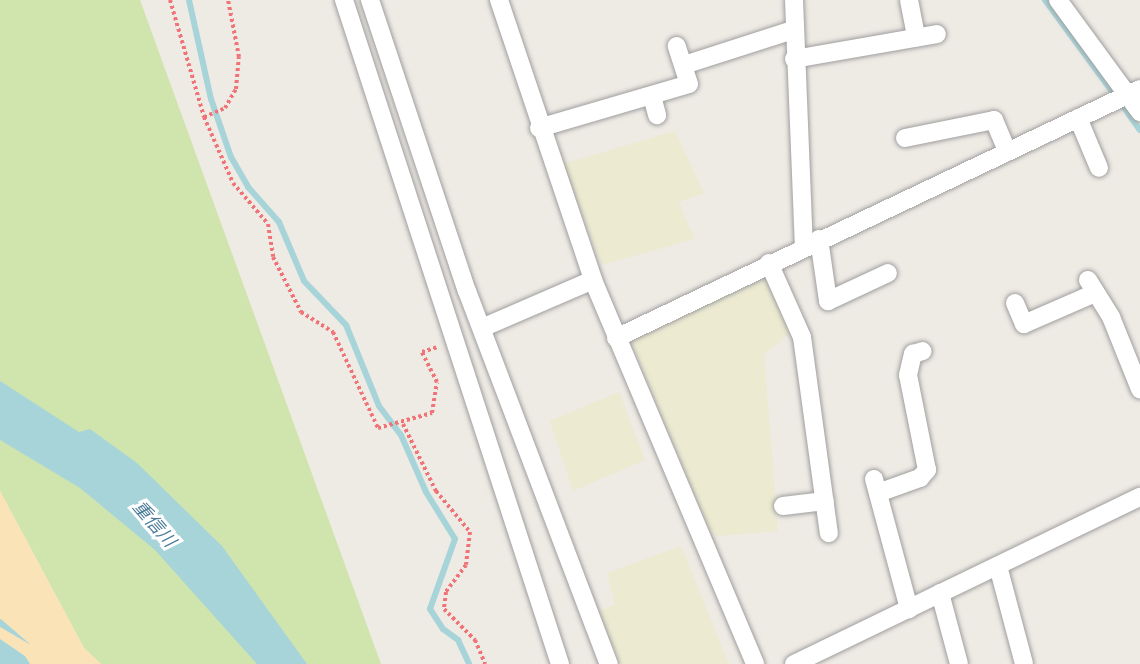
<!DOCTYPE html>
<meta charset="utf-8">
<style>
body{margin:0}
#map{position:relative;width:1140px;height:664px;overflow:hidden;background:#eeeae4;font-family:Inter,"Noto Sans JP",sans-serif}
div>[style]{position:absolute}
.farmland>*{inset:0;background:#ecead1}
.grass>*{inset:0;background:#d0e5ad}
.sand>*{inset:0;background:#fae3b7}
.water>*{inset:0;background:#a7d4d9}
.stream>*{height:6px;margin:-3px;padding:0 3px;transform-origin:3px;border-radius:3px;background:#a7d4d9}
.path>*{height:4px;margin-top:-2px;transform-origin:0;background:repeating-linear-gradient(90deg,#f07377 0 3px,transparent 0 6px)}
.roads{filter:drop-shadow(0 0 2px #9f9f9f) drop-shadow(0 0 2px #9f9f9f)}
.minor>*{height:18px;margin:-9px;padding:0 9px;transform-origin:9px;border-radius:9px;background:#fff}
span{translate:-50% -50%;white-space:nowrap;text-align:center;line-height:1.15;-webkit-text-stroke:6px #fff;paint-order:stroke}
.water-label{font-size:18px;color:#4b7b98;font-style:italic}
</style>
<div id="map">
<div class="farmland">
<div style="clip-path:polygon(675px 131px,704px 193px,679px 202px,694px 239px,602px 265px,563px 164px)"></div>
<div style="clip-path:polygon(763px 274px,790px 333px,764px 355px,778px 531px,717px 536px,709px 529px,631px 341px)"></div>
<div style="clip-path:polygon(619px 392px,645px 460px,573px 491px,550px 421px)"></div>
<div style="clip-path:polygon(681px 546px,729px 664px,620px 664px,600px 611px,615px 604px,607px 573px)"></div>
</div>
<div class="grass">
<div style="clip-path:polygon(0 0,140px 0,381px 664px,101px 664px,84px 648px,0 491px)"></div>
</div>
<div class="sand">
<div style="clip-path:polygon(0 491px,84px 648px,101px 664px,0 664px)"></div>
</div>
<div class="water">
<div style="clip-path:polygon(0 381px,79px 432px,90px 429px,137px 463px,222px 546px,307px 664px,257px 664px,155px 550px,80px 488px,0 440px)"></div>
<div style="clip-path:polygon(0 619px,2px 620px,31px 645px,0 627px)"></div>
<div style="clip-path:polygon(0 639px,25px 656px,30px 664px,0 664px)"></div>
</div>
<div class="stream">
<div style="left:189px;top:0;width:101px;rotate:77.5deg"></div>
<div style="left:211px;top:99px;width:61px;rotate:71deg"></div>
<div style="left:231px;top:157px;width:34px;rotate:60deg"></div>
<div style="left:248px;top:187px;width:47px;rotate:48.5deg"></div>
<div style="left:279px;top:222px;width:64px;rotate:67deg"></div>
<div style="left:304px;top:281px;width:61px;rotate:46.3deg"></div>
<div style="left:346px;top:325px;width:87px;rotate:67.8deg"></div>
<div style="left:379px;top:406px;width:36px;rotate:53deg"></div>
<div style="left:401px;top:435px;width:62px;rotate:66.3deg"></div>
<div style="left:426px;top:492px;width:55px;rotate:58.3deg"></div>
<div style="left:455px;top:539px;width:74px;rotate:109.7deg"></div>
<div style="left:430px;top:609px;width:24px;rotate:57deg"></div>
<div style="left:443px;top:629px;width:19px;rotate:36deg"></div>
<div style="left:458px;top:640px;width:26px;rotate:65deg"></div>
<div style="left:1045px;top:0;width:115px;rotate:53.8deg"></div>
<div style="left:1123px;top:106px;width:29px;rotate:55deg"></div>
</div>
<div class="path">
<div style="left:170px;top:0;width:122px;rotate:73.8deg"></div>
<div style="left:204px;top:117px;width:72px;rotate:66.3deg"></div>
<div style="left:233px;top:183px;width:54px;rotate:49.5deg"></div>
<div style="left:268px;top:224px;width:33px;rotate:81deg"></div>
<div style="left:273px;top:257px;width:62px;rotate:63deg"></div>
<div style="left:301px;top:312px;width:38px;rotate:32deg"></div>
<div style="left:333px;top:332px;width:106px;rotate:64.9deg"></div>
<div style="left:378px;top:428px;width:56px;rotate:-15.5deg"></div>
<div style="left:432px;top:413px;width:31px;rotate:-81deg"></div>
<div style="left:437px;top:382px;width:34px;rotate:-117deg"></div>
<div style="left:422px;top:352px;width:16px;rotate:-18deg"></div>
<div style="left:204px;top:117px;width:23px;rotate:-23deg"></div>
<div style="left:225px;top:108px;width:22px;rotate:-60deg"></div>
<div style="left:236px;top:89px;width:32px;rotate:-85deg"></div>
<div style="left:239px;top:57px;width:58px;rotate:-100.9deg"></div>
<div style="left:403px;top:424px;width:75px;rotate:63.8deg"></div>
<div style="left:436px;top:491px;width:53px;rotate:50.3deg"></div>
<div style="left:470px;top:532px;width:33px;rotate:97deg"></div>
<div style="left:466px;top:565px;width:34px;rotate:127deg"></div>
<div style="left:446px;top:592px;width:17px;rotate:97deg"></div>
<div style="left:444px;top:609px;width:44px;rotate:45deg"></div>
<div style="left:475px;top:640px;width:26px;rotate:67deg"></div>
</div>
<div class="roads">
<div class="minor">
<div style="left:344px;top:0;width:698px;rotate:71.98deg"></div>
<div style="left:370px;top:0;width:307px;rotate:71.6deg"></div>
<div style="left:467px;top:291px;width:399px;rotate:69.2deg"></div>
<div style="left:499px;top:0;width:295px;rotate:71.4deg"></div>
<div style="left:593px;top:280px;width:417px;rotate:67.1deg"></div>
<div style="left:794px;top:0;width:246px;rotate:87.7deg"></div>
<div style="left:909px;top:0;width:38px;rotate:79deg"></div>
<div style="left:1058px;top:0;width:139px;rotate:53.8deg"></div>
<div style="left:794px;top:59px;width:145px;rotate:-9.9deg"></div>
<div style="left:684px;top:65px;width:114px;rotate:-17.8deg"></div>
<div style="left:652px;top:96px;width:20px;rotate:75deg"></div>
<div style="left:1078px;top:118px;width:54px;rotate:67.2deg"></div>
<div style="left:539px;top:128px;width:156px;rotate:-16.3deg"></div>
<div style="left:689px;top:84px;width:40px;rotate:-108deg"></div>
<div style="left:905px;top:138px;width:91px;rotate:-11.4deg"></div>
<div style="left:994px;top:120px;width:33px;rotate:67deg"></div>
<div style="left:819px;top:239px;width:63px;rotate:81.7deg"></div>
<div style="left:828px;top:301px;width:66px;rotate:-25deg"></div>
<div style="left:769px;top:263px;width:81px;rotate:66deg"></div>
<div style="left:802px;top:337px;width:198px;rotate:82.2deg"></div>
<div style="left:1088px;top:280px;width:44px;rotate:58.1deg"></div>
<div style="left:1111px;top:317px;width:78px;rotate:68.1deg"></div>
<div style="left:1015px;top:303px;width:23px;rotate:67deg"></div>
<div style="left:1024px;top:324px;width:77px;rotate:-23.6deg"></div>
<div style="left:482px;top:328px;width:121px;rotate:-23.4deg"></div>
<div style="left:616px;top:338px;width:580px;rotate:-25.42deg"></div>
<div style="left:874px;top:479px;width:135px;rotate:74.9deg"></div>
<div style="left:878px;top:493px;width:45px;rotate:-19.7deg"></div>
<div style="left:920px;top:478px;width:11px;rotate:-49deg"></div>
<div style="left:927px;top:470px;width:97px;rotate:-101.3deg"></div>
<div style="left:908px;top:375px;width:22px;rotate:-77deg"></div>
<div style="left:913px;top:354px;width:10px;rotate:-17deg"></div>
<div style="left:783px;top:506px;width:42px;rotate:-6.8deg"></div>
<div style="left:998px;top:566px;width:101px;rotate:75.1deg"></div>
<div style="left:940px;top:593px;width:73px;rotate:75deg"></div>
<div style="left:794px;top:664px;width:384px;rotate:-25.8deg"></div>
</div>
</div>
<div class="water-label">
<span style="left:154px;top:524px;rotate:49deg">重信川</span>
</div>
</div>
